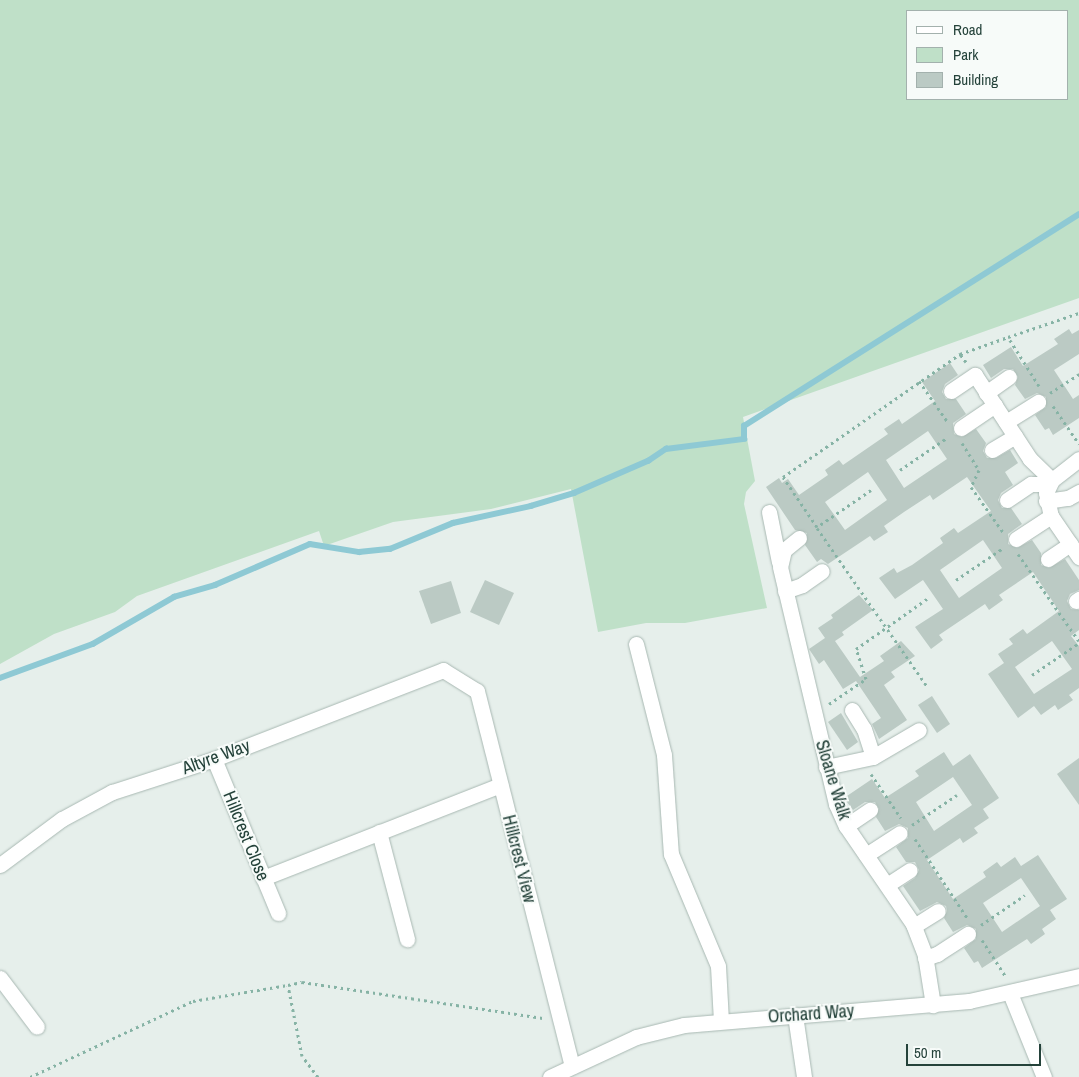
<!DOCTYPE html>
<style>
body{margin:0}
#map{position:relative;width:1079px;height:1077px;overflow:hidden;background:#e6efeb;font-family:"Archivo Narrow",sans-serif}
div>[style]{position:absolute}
.green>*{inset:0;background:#bfe0c8}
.stream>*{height:5.5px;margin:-2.75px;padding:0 2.75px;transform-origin:2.75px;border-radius:2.75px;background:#8ec9d4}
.building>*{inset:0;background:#bbcac4}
.path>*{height:3px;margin-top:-1.5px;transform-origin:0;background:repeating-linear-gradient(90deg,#86b3a5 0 2.5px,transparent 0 6.5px)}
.roads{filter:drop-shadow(0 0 1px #a8b8b2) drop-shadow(0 0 1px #a8b8b2)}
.minor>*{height:15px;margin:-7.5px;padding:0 7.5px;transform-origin:7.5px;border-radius:7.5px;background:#fff}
span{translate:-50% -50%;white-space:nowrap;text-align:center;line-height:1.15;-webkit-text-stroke:4px #f7fbf9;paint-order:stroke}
.street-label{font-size:18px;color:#24423a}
.legend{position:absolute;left:906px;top:10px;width:162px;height:90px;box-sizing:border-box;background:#f7fbf9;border:1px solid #a3b1ad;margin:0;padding:6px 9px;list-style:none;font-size:15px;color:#24423a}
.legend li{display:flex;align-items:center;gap:10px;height:25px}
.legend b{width:25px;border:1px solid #a3b1ad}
.scale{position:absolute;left:906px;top:1044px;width:135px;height:22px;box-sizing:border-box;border:2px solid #24423a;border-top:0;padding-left:6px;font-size:15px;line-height:18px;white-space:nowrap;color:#24423a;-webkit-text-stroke:4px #f7fbf9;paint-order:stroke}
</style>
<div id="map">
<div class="green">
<div style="clip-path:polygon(evenodd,0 0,1079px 0,1079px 298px,743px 417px,755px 481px,746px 492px,744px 504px,767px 608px,685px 623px,646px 623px,598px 632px,571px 489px,491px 509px,393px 522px,324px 546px,319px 531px,137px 596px,115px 612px,54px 634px,0 664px,0 0,908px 11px,1068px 11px,1068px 99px,908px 99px,908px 11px)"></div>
</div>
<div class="stream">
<div style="left:0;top:678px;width:99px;rotate:-20.1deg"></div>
<div style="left:93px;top:644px;width:94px;rotate:-30.1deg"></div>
<div style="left:174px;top:597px;width:43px;rotate:-16.3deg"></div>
<div style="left:215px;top:585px;width:103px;rotate:-23.3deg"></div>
<div style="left:310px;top:544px;width:50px;rotate:9.3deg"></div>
<div style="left:359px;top:552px;width:31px;rotate:-6deg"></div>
<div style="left:390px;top:549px;width:68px;rotate:-22.4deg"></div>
<div style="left:453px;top:523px;width:80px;rotate:-12.3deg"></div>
<div style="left:531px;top:506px;width:45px;rotate:-16.8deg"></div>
<div style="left:574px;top:493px;width:81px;rotate:-23.4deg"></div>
<div style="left:648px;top:461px;width:22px;rotate:-34deg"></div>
<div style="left:666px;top:449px;width:79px;rotate:-7.3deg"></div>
<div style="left:744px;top:439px;width:13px;rotate:-90deg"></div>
<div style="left:744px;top:426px;width:396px;rotate:-32.3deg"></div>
</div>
<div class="building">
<div style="clip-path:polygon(1069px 329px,1072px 334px,1079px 330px,1079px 354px,1054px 370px,1073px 399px,1079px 395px,1079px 418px,1053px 435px,1049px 428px,1045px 430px,1035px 415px,1046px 407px,1046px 397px,1037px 393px,1025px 399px,1015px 385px,1018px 377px,1013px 369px,1004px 369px,991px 378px,983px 365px,1011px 347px,1023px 366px,1058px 344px,1054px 339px)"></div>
<div style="clip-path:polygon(evenodd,950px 363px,958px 375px,945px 384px,942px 392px,946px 399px,956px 399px,966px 414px,953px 423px,954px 434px,962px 437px,976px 429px,986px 443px,983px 451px,987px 458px,996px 458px,1010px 450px,1018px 463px,1005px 472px,1013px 485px,1001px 493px,998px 500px,1002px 508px,1011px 508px,1022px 524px,1008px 534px,1008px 544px,1017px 548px,1032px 540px,1041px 553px,1041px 565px,1049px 568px,1065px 559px,1079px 580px,1079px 590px,1070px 594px,1067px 601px,1071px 609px,1079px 610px,1079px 630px,1071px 636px,1079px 646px,1079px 688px,1069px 695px,1073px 700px,1058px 710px,1055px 705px,1041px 715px,1034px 706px,1018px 718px,988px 674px,1004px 663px,998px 654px,1013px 644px,1009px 639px,1023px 629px,1027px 634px,1059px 611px,1033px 572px,999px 595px,1003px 600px,989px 610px,985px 604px,939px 635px,943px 640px,931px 649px,915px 627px,943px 609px,923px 580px,895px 599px,879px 578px,894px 568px,897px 573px,912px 565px,943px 543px,940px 538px,954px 528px,958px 533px,991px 511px,967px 477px,933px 500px,930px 495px,904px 512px,884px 526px,888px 532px,874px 541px,870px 536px,828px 564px,821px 559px,817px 562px,805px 545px,807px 533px,795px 530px,766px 487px,779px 478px,782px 483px,788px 479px,799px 495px,828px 475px,825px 470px,839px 460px,843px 465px,888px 434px,884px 429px,899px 419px,902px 424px,935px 401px,922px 382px,950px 363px,928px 431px,947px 459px,904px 488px,886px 460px,928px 431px,950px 363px,868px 472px,887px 500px,845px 530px,825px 502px,868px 472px,950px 363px,983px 540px,1002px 568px,959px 598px,940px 570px,983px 540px,950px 363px,1052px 641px,1072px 669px,1034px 694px,1015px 667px,1052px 641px)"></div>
<div style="clip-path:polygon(485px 580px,514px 593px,499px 625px,470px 612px)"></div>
<div style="clip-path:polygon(451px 581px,461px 613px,431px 624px,419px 591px)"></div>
<div style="clip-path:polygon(859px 595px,873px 610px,842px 632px,844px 635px,835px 641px,860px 677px,884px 661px,880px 656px,901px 641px,915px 656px,891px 672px,895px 677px,884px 685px,907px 720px,879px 739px,872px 724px,881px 718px,856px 681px,843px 689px,824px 660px,819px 664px,809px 649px,825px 638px,818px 628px,833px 618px,831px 615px)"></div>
<div style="clip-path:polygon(932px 696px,950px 724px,937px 733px,918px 705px)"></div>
<div style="clip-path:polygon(841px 713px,858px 742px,847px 750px,828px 722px)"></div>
<div style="clip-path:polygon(evenodd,944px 752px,953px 766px,970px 754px,999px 798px,983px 809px,989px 818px,974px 828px,978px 833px,963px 843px,960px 838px,927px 860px,953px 899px,986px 877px,983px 872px,997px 862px,1001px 867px,1015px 857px,1021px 866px,1038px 855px,1067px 899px,1050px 910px,1056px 919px,1042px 929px,1045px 934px,1031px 944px,1027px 939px,982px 968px,978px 961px,974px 963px,964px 948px,976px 939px,976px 929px,967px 925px,953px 932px,944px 918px,947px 911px,946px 906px,937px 902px,920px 911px,903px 886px,915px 878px,919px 870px,915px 862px,906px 862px,896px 847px,908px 838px,908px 828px,899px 824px,885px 831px,876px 817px,879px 809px,875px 802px,865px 802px,853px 810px,844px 798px,872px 779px,885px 798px,919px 776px,915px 771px,944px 752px,953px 777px,972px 805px,934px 831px,916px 802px,953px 777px,944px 752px,1021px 878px,1040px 906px,1002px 932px,983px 903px,1021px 878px)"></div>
<div style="clip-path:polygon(1079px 758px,1079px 805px,1057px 774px)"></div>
</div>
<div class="path">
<div style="left:966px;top:362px;width:10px;rotate:-127deg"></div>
<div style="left:960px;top:354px;width:51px;rotate:-19.5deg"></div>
<div style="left:919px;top:381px;width:49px;rotate:55deg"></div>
<div style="left:1039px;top:386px;width:58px;rotate:-122.3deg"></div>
<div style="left:1008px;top:337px;width:75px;rotate:-18.7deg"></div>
<div style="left:1050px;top:393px;width:35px;rotate:-33deg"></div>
<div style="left:1053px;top:406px;width:46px;rotate:55.6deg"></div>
<div style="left:962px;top:443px;width:32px;rotate:58deg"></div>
<div style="left:979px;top:470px;width:19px;rotate:115deg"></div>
<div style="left:971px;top:487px;width:55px;rotate:54.6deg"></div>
<div style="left:900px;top:470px;width:58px;rotate:-34.5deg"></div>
<div style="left:871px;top:490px;width:65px;rotate:145.6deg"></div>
<div style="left:817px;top:527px;width:60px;rotate:-124.2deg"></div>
<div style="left:783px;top:477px;width:216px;rotate:-34.8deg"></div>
<div style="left:817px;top:528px;width:193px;rotate:55.2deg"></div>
<div style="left:1018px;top:554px;width:106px;rotate:55deg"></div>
<div style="left:956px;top:580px;width:57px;rotate:-34.2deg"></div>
<div style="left:1032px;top:675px;width:57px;rotate:-34.2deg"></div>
<div style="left:829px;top:704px;width:45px;rotate:-34deg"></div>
<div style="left:866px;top:679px;width:32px;rotate:-108deg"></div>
<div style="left:856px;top:649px;width:87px;rotate:-35.2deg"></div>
<div style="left:871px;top:774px;width:53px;rotate:55.7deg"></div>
<div style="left:912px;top:825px;width:54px;rotate:-33.7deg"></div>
<div style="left:915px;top:839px;width:96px;rotate:56.5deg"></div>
<div style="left:981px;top:925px;width:53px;rotate:-34.3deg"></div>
<div style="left:982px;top:940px;width:44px;rotate:57deg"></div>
<div style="left:30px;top:1077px;width:180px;rotate:-25deg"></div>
<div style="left:193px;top:1001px;width:96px;rotate:-9.6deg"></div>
<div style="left:318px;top:1077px;width:26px;rotate:-127deg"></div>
<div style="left:302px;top:1056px;width:72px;rotate:-101.2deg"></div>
<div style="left:288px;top:985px;width:14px;rotate:-12deg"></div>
<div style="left:302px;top:982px;width:245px;rotate:8.5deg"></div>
</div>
<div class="roads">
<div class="minor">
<div style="left:951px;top:391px;width:29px;rotate:-34deg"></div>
<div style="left:975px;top:375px;width:100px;rotate:56.8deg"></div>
<div style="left:1030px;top:459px;width:30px;rotate:44deg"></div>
<div style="left:986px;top:393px;width:28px;rotate:-35deg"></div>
<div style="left:1006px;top:422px;width:38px;rotate:-32deg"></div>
<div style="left:961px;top:428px;width:41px;rotate:-34.1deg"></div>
<div style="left:992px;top:450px;width:27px;rotate:-31deg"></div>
<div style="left:1079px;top:459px;width:34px;rotate:142deg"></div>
<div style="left:1052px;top:480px;width:14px;rotate:115deg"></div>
<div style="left:1046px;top:493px;width:24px;rotate:78deg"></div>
<div style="left:1051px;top:516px;width:50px;rotate:55.7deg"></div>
<div style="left:1007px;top:500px;width:29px;rotate:-34deg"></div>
<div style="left:1031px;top:484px;width:18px"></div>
<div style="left:1046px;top:501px;width:22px;rotate:-8deg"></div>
<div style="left:1068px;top:498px;width:13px;rotate:-29deg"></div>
<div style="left:769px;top:512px;width:51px;rotate:78.7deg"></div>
<div style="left:799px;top:538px;width:19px;rotate:141deg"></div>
<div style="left:784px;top:550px;width:17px;rotate:103deg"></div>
<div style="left:780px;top:567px;width:244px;rotate:76.7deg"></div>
<div style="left:836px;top:804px;width:24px;rotate:66deg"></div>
<div style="left:846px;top:826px;width:119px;rotate:55.6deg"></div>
<div style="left:913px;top:924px;width:33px;rotate:69deg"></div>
<div style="left:925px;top:955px;width:51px;rotate:80.9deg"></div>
<div style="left:1016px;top:539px;width:42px;rotate:-33.3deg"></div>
<div style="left:1048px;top:559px;width:27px;rotate:-34deg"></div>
<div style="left:785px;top:591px;width:18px;rotate:-19deg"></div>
<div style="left:802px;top:585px;width:24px;rotate:-35deg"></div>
<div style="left:1076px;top:601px;width:4px;rotate:-34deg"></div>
<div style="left:636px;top:644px;width:114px;rotate:75.8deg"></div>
<div style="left:664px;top:755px;width:99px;rotate:86deg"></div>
<div style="left:671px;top:854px;width:121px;rotate:67.2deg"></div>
<div style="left:718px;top:966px;width:55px;rotate:86.9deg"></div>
<div style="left:852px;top:710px;width:22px;rotate:58deg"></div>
<div style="left:864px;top:729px;width:29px;rotate:72deg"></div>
<div style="left:214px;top:759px;width:167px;rotate:67.4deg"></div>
<div style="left:826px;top:767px;width:48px;rotate:-12deg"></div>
<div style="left:873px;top:757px;width:53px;rotate:-30.4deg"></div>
<div style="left:846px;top:826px;width:29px;rotate:-34deg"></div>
<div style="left:379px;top:832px;width:111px;rotate:75.3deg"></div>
<div style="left:866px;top:855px;width:40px;rotate:-32.9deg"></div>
<div style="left:0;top:865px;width:77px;rotate:-36.6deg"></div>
<div style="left:62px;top:819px;width:57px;rotate:-28.4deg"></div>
<div style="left:112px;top:792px;width:107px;rotate:-17.9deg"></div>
<div style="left:214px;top:759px;width:246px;rotate:-21.2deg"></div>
<div style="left:443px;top:670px;width:40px;rotate:32deg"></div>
<div style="left:477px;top:691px;width:387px;rotate:75.8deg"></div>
<div style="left:263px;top:878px;width:255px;rotate:-21.4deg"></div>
<div style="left:887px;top:885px;width:27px;rotate:-33deg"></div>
<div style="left:914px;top:926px;width:28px;rotate:-32deg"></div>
<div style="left:925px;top:958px;width:13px;rotate:-18deg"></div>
<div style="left:937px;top:954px;width:37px;rotate:-33deg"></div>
<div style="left:0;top:978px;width:61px;rotate:52.9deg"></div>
<div style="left:1010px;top:993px;width:91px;rotate:68deg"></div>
<div style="left:795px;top:1015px;width:63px;rotate:81.7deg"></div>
<div style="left:550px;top:1077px;width:95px;rotate:-24.9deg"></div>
<div style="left:636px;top:1037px;width:49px;rotate:-14deg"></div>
<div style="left:684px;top:1025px;width:286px;rotate:-4.8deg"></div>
<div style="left:969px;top:1001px;width:113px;rotate:-12.8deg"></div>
</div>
</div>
<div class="street-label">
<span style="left:216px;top:757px;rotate:-20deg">Altyre Way</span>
<span style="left:833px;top:780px;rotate:73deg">Sloane Walk</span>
<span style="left:246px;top:836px;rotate:68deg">Hillcrest Close</span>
<span style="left:519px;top:859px;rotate:76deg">Hillcrest View</span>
<span style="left:811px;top:1014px;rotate:-4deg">Orchard Way</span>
</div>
<ul class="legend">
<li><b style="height:6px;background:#fff"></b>Road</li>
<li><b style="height:14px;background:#bfe0c8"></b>Park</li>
<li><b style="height:14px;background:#bbcac4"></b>Building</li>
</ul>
<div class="scale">50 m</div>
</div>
